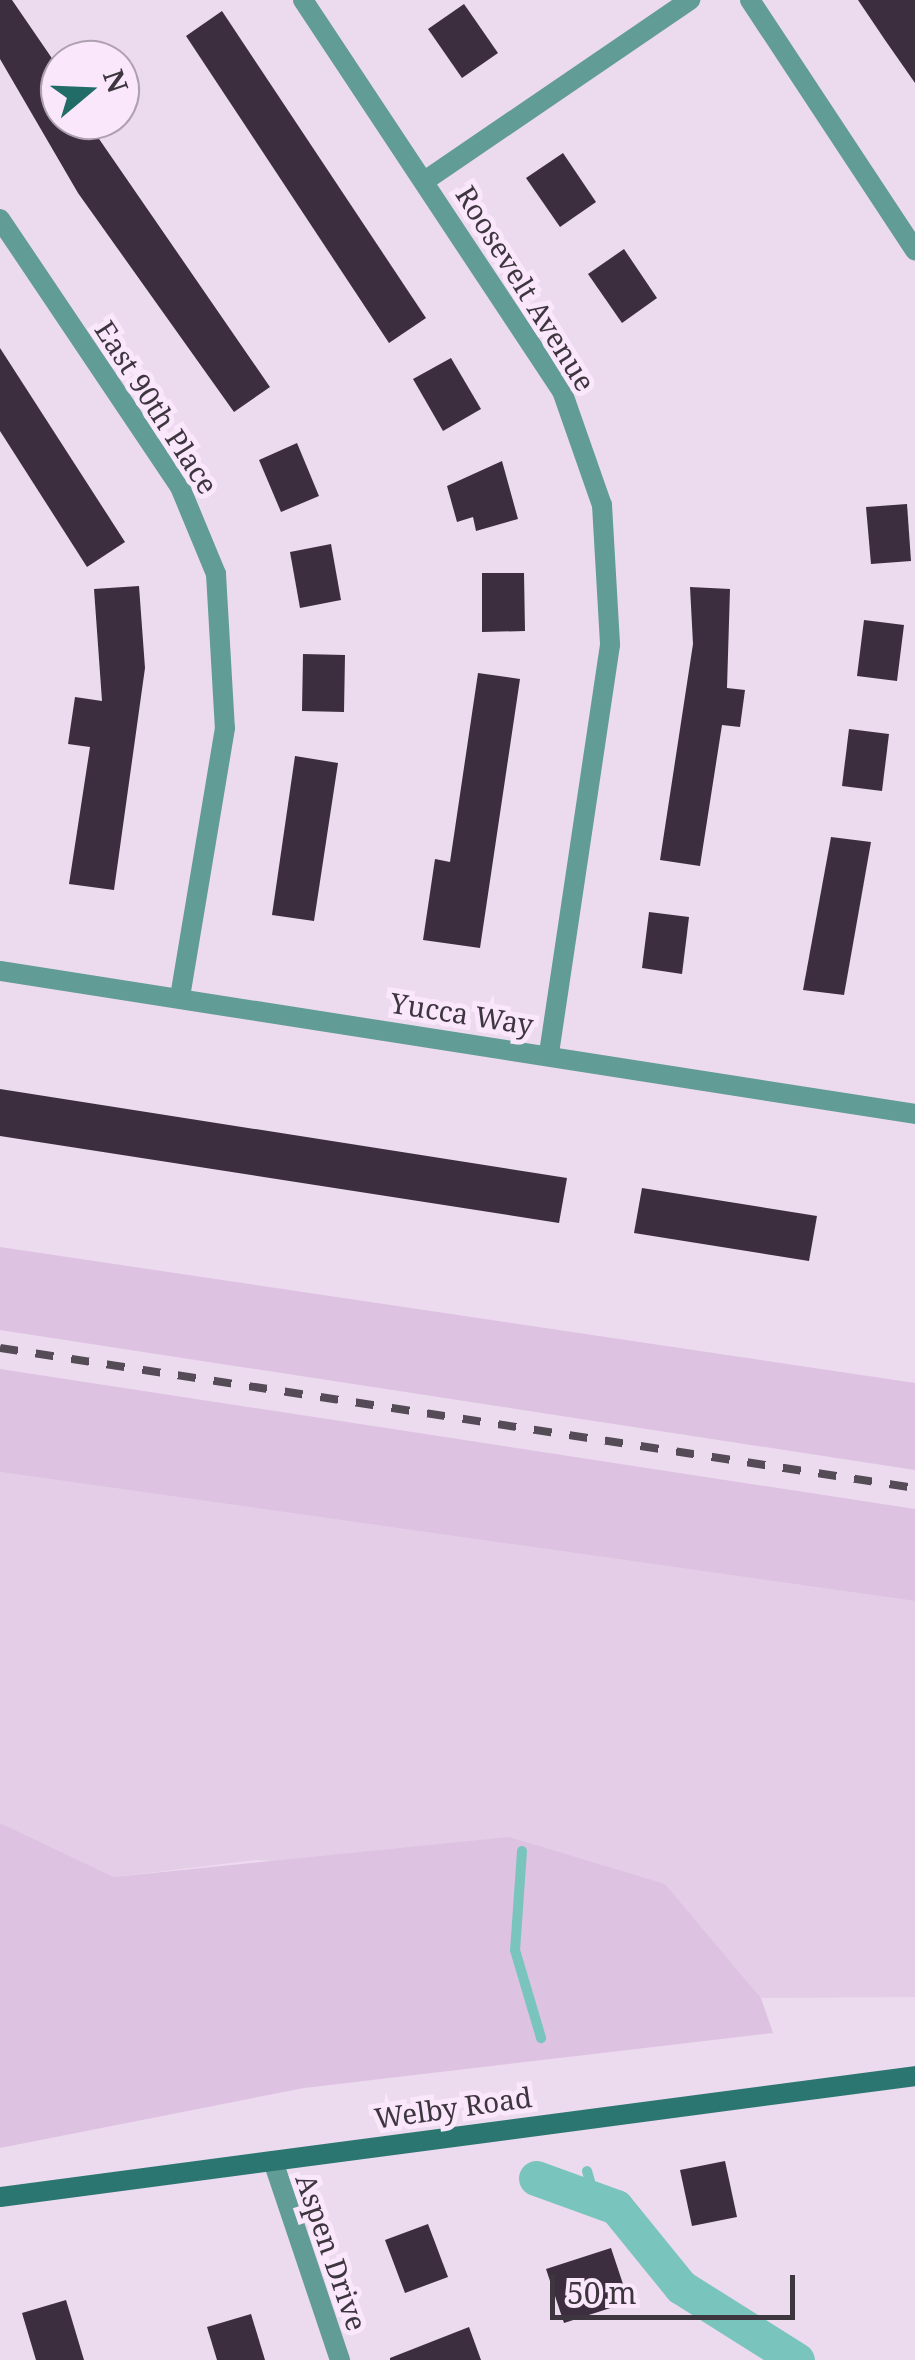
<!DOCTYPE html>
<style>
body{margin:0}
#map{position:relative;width:915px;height:2360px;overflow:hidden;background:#ecdaef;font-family:"Noto Serif",serif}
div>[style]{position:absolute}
.built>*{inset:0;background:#e4cde7}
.green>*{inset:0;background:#dec2e2}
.stream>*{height:10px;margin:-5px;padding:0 5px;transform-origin:5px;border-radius:5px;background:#7ac4be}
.canal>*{height:35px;margin:-17.5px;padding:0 17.5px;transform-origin:17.5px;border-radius:17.5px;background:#7ac4be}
.building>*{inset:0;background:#3d2e3f}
.street>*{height:20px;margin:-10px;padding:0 10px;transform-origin:10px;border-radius:10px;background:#629c96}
.secondary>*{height:20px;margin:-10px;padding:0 10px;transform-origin:10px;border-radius:10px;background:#2b7670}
.rail>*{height:8px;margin-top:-4px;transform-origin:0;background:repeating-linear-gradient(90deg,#544b56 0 18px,transparent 0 36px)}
span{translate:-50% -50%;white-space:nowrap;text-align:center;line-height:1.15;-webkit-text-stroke:10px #fae7fc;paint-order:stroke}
.street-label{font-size:28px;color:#3e363f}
.north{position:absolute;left:40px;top:40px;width:100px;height:100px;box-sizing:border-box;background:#fae7fc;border:2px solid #afa0b0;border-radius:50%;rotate:71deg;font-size:28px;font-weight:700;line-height:40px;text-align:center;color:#3e363f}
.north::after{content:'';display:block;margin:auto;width:35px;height:45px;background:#226c67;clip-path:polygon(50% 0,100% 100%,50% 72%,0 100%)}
.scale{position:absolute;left:550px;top:2275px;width:245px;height:45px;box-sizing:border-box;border:5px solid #3e363f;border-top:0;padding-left:12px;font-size:30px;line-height:35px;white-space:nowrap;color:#3e363f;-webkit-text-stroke:8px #fae7fc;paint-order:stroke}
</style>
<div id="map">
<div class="built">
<div style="clip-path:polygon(0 1472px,915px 1601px,915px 1997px,761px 1998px,665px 1884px,257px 1860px,114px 1877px,0 1823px)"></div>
</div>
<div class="green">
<div style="clip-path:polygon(0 1247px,915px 1383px,915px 1470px,0 1330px)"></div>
<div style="clip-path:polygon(0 1369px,915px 1509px,915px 1601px,0 1472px)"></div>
<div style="clip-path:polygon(0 1823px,114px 1877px,509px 1837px,665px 1884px,761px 1998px,773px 2033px,304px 2088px,0 2148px)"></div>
</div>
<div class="stream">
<div style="left:522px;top:1851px;width:99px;rotate:94deg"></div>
<div style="left:515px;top:1950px;width:92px;rotate:73.5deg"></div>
<div style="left:587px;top:2171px;width:26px;rotate:74deg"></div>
</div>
<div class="canal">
<div style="left:536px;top:2178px;width:85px;rotate:19.9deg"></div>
<div style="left:616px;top:2207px;width:103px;rotate:50.9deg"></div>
<div style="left:681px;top:2287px;width:137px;rotate:32.2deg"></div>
</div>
<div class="building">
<div style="clip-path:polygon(0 0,12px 0,60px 70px,60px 120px,86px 120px,270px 387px,234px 412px,78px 193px,0 59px)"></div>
<div style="clip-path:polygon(858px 0,915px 0,915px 83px,885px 40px)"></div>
<div style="clip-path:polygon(464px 4px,498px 53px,462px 78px,428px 29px)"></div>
<div style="clip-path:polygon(222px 11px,426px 318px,389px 343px,186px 36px)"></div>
<div style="clip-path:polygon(563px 153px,596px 202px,560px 227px,526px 178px)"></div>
<div style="clip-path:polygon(624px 249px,657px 298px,622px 323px,588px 274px)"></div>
<div style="clip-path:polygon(0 348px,125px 542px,87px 567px,0 431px)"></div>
<div style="clip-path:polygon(451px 358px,481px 409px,443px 431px,413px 379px)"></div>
<div style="clip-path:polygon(297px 443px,319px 496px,281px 512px,259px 460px)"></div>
<div style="clip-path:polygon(502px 461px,518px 519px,476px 531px,473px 517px,457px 522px,447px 486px)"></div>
<div style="clip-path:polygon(907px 504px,911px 561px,871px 564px,866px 507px)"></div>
<div style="clip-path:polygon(331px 544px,341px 600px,300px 608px,290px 552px)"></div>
<div style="clip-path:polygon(482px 573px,524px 573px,525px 631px,482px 632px)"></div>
<div style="clip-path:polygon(139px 586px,145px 668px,114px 890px,69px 884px,90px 747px,68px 744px,75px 697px,102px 701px,94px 589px)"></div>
<div style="clip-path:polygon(690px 587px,730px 589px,727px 688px,745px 690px,740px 727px,722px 725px,700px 866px,660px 860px,693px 644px)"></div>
<div style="clip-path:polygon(864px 620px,904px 625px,897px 681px,857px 676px)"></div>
<div style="clip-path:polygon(303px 654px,345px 655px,344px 712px,302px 711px)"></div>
<div style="clip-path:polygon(478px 673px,520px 679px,480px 948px,423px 940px,435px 859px,450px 862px)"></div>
<div style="clip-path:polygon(849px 729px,889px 734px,882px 791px,842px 786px)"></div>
<div style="clip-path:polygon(295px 756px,338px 763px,314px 921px,272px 915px)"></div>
<div style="clip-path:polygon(831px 837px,871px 842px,844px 995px,803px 990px)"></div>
<div style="clip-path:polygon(649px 912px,689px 917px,682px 974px,642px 968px)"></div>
<div style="clip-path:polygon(0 1089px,567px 1178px,559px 1223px,0 1136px)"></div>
<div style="clip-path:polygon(642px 1188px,817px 1216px,809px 1261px,634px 1233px)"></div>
<div style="clip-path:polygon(725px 2161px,737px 2217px,692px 2226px,680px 2170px)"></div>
<div style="clip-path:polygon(428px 2224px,448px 2277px,405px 2293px,385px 2240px)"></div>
<div style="clip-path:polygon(611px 2248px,629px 2302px,564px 2323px,546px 2269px)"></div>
<div style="clip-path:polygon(66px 2300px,84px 2360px,36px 2360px,22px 2313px)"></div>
<div style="clip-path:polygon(251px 2314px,265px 2360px,217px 2360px,207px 2327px)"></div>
<div style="clip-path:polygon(469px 2327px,481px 2360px,390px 2360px,390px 2358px)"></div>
</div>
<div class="street">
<div style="left:303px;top:0;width:469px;rotate:56.5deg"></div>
<div style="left:562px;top:391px;width:121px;rotate:70.7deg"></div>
<div style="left:602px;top:505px;width:140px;rotate:86.7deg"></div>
<div style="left:610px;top:645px;width:414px;rotate:98.5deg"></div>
<div style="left:750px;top:0;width:300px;rotate:56.6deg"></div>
<div style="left:426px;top:180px;width:320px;rotate:-34.3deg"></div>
<div style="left:0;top:219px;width:323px;rotate:56.1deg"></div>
<div style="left:180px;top:487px;width:94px;rotate:67.5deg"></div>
<div style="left:216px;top:574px;width:154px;rotate:86.7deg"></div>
<div style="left:225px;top:728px;width:273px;rotate:99.5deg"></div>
<div style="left:0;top:971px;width:926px;rotate:8.88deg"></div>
<div style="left:273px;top:2161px;width:210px;rotate:71.4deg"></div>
</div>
<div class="secondary">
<div style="left:0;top:2197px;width:923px;rotate:-7.53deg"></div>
</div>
<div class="rail">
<div style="left:0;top:1348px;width:926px;rotate:8.7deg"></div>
</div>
<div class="street-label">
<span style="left:526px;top:288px;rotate:58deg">Roosevelt Avenue</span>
<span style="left:157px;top:407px;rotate:57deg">East 90th Place</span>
<span style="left:462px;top:1013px;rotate:9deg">Yucca Way</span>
<span style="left:453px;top:2107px;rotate:-8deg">Welby Road</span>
<span style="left:332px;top:2252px;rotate:71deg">Aspen Drive</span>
</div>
<div class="north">N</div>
<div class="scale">50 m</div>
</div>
